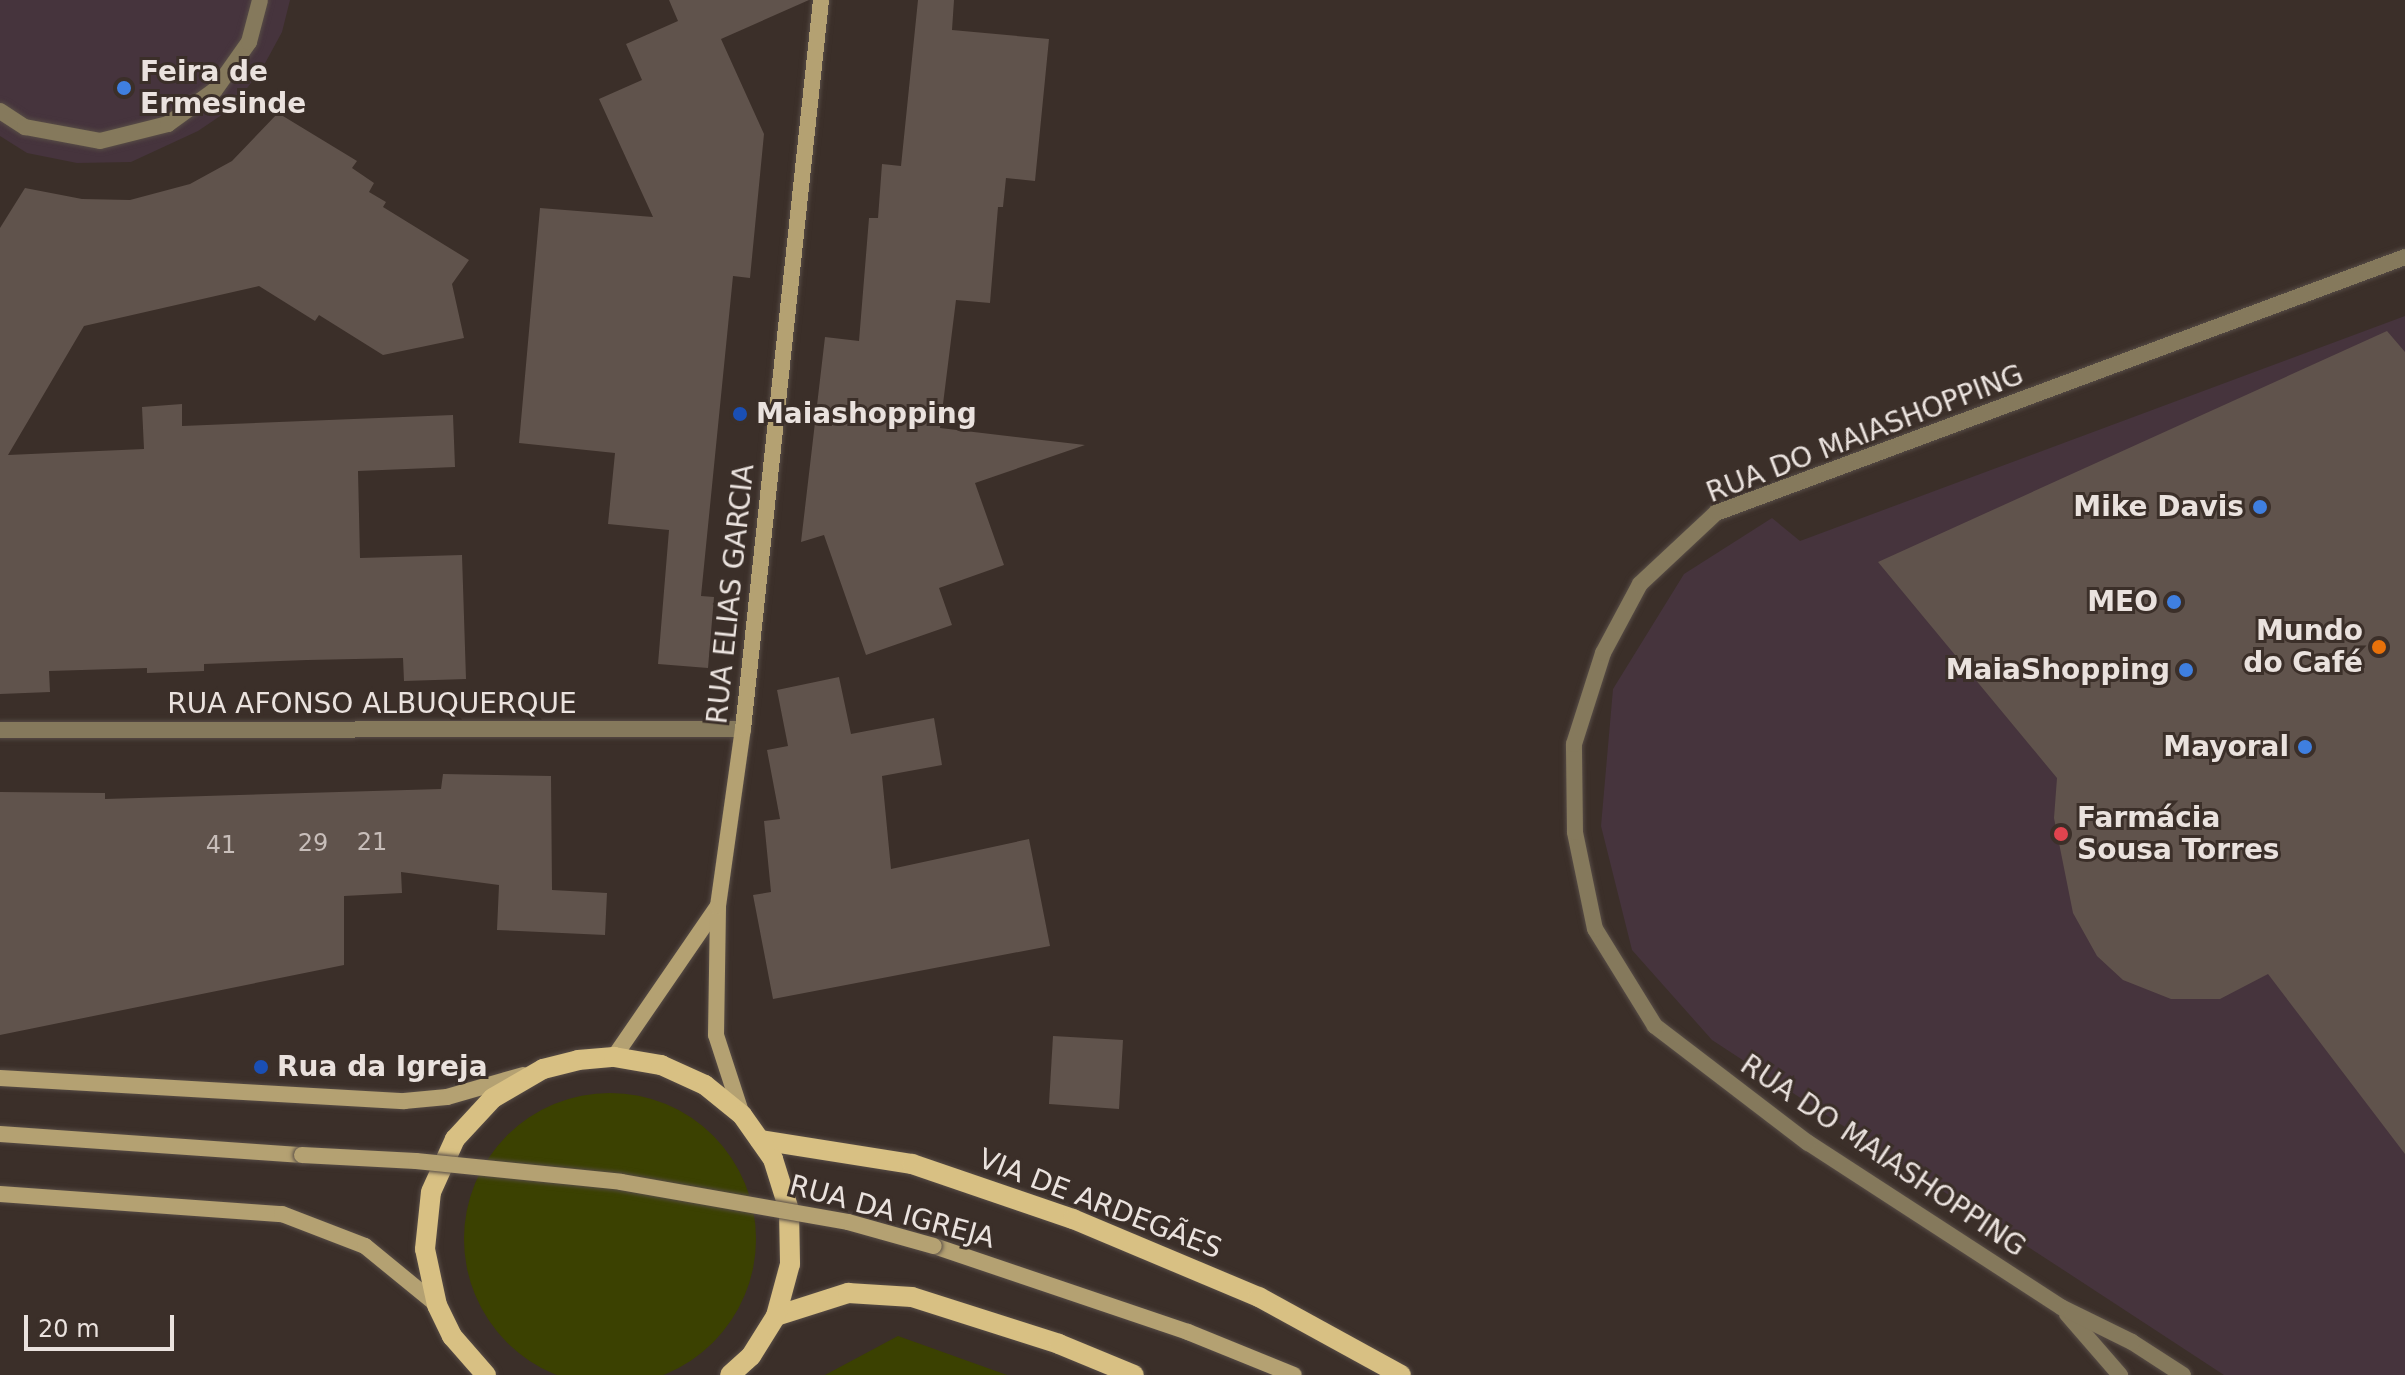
<!DOCTYPE html>
<meta charset="utf-8">
<style>
body{margin:0}
#map{position:relative;width:2405px;height:1375px;overflow:hidden;background:#3b2f29;font-family:"DejaVu Sans",sans-serif}
div>[style]{position:absolute}
.commercial>*{inset:0;background:#46343d}
.green>*{inset:0;background:#3b4101}
.round{border-radius:50%}
.building>*{inset:0;background:#60534c}
.roads{filter:drop-shadow(0 0 2px #574c46) drop-shadow(0 0 2px #574c46)}
.street>*{height:16px;margin:-8px;padding:0 8px;transform-origin:8px;border-radius:8px;background:#85795c}
.secondary>*{height:16px;margin:-8px;padding:0 8px;transform-origin:8px;border-radius:8px;background:#b4a172}
.primary>*{height:20px;margin:-10px;padding:0 10px;transform-origin:10px;border-radius:10px;background:#d8c083}
.bridges{filter:drop-shadow(0 0 2px #574c46) drop-shadow(0 0 2px #574c46)}
.secondary-bridge>*{height:16px;margin:-8px;padding:0 8px;transform-origin:8px;border-radius:8px;background:#b4a172}
.dots>*{width:22px;height:22px;translate:-50% -50%;box-sizing:border-box;border:4px solid #3b2f29;border-radius:50%}
span{translate:-50% -50%;white-space:nowrap;text-align:center;line-height:1.15;-webkit-text-stroke:6px #3b2f29;paint-order:stroke}
.number-label{font-size:24px;color:#c8beba}
.number-label span{-webkit-text-stroke-width:0}
.poi-label{font-size:28px;color:#eae2de;font-weight:700}
.left{translate:0 -50%;text-align:left}
.right{translate:-100% -50%;text-align:right}
.street-label{font-size:28px;color:#eae2de}
.scale{position:absolute;left:24px;top:1315px;width:150px;height:36px;box-sizing:border-box;border:4px solid #eae2de;border-top:0;padding-left:10px;font-size:24px;line-height:28px;white-space:nowrap;color:#eae2de;-webkit-text-stroke:6px #3b2f29;paint-order:stroke}
</style>
<div id="map">
<div class="commercial">
<div style="clip-path:polygon(0 0,290px 0,282px 32px,263px 67px,232px 108px,198px 131px,131px 162px,77px 163px,27px 153px,0 136px)"></div>
<div style="clip-path:polygon(2405px 316px,2405px 1375px,2224px 1375px,1712px 1040px,1632px 950px,1601px 826px,1613px 689px,1684px 574px,1772px 518px,1800px 541px)"></div>
</div>
<div class="green">
<div class="round" style="left:464px;top:1093px;width:292px;height:292px"></div>
<div style="clip-path:polygon(898px 1336px,1007px 1375px,825px 1375px)"></div>
</div>
<div class="building">
<div style="clip-path:polygon(669px 0,809px 0,721px 39px,764px 134px,750px 278px,733px 276px,701px 596px,714px 597px,708px 668px,658px 664px,669px 530px,608px 524px,615px 453px,519px 443px,540px 208px,653px 217px,599px 99px,642px 80px,626px 44px,678px 21px)"></div>
<div style="clip-path:polygon(918px 0,954px 0,952px 30px,1049px 39px,1035px 181px,1006px 178px,1003px 207px,998px 207px,990px 303px,956px 300px,940px 428px,1085px 445px,975px 483px,1004px 565px,939px 588px,952px 625px,866px 655px,824px 535px,801px 542px,825px 337px,859px 341px,869px 218px,878px 218px,882px 164px,901px 166px)"></div>
<div style="clip-path:polygon(278px 113px,357px 161px,352px 168px,374px 183px,369px 192px,386px 202px,383px 207px,469px 260px,452px 284px,464px 338px,383px 355px,319px 315px,315px 321px,259px 286px,84px 326px,8px 455px,144px 449px,142px 407px,182px 404px,182px 426px,453px 415px,455px 467px,358px 471px,360px 558px,462px 555px,466px 679px,404px 681px,403px 658px,307px 660px,204px 664px,204px 671px,147px 673px,147px 668px,49px 671px,50px 692px,0 694px,0 228px,25px 188px,82px 199px,130px 200px,190px 184px,232px 161px)"></div>
<div style="clip-path:polygon(2387px 331px,2405px 352px,2405px 1154px,2268px 974px,2220px 999px,2171px 999px,2123px 980px,2097px 956px,2073px 913px,2054px 818px,2057px 778px,1878px 562px)"></div>
<div style="clip-path:polygon(839px 677px,851px 734px,934px 718px,942px 765px,882px 776px,891px 869px,1029px 839px,1050px 946px,773px 999px,753px 895px,771px 892px,764px 821px,780px 819px,767px 750px,788px 746px,777px 690px)"></div>
<div style="clip-path:polygon(443px 774px,551px 776px,552px 890px,607px 893px,605px 935px,497px 930px,499px 885px,401px 872px,402px 893px,344px 896px,344px 965px,0 1035px,0 792px,105px 793px,105px 799px,441px 789px)"></div>
<div style="clip-path:polygon(1053px 1036px,1123px 1040px,1119px 1109px,1049px 1104px)"></div>
</div>
<div class="roads">
<div class="street">
<div style="left:0;top:111px;width:30px;rotate:33deg"></div>
<div style="left:25px;top:127px;width:76px;rotate:10.6deg"></div>
<div style="left:100px;top:141px;width:70px;rotate:-14deg"></div>
<div style="left:168px;top:124px;width:58px;rotate:-35.9deg"></div>
<div style="left:215px;top:90px;width:59px;rotate:-54.7deg"></div>
<div style="left:249px;top:42px;width:43px;rotate:-75.3deg"></div>
<div style="left:0;top:730px;width:743px;rotate:-0.08deg"></div>
<div style="left:2067px;top:1314px;width:81px;rotate:49deg"></div>
<div style="left:2183px;top:1375px;width:61px;rotate:-147.1deg"></div>
<div style="left:2132px;top:1342px;width:79px;rotate:-153.8deg"></div>
<div style="left:2061px;top:1307px;width:302px;rotate:-147deg"></div>
<div style="left:1808px;top:1143px;width:193px;rotate:-142.6deg"></div>
<div style="left:1655px;top:1026px;width:114px;rotate:-121.7deg"></div>
<div style="left:1595px;top:929px;width:99px;rotate:-101.7deg"></div>
<div style="left:1575px;top:832px;width:88px;rotate:-90.7deg"></div>
<div style="left:1574px;top:744px;width:96px;rotate:-72.3deg"></div>
<div style="left:1603px;top:653px;width:78px;rotate:-61.8deg"></div>
<div style="left:1640px;top:584px;width:104px;rotate:-43.1deg"></div>
<div style="left:1716px;top:513px;width:735px;rotate:-20.38deg"></div>
</div>
<div class="secondary">
<div style="left:614px;top:1057px;width:182px;rotate:-55.5deg"></div>
<div style="left:0;top:1078px;width:405px;rotate:3.3deg"></div>
<div style="left:404px;top:1101px;width:43px;rotate:-5.3deg"></div>
<div style="left:447px;top:1097px;width:79px;rotate:-16.1deg"></div>
<div style="left:742px;top:1115px;width:84px;rotate:-108deg"></div>
<div style="left:716px;top:1035px;width:129px;rotate:-89.1deg"></div>
<div style="left:718px;top:906px;width:179px;rotate:-82deg"></div>
<div style="left:743px;top:729px;width:733px;rotate:-83.89deg"></div>
<div style="left:0;top:1134px;width:303px;rotate:4deg"></div>
<div style="left:0;top:1194px;width:283px;rotate:4.1deg"></div>
<div style="left:282px;top:1214px;width:89px;rotate:21.1deg"></div>
<div style="left:365px;top:1246px;width:93px;rotate:39.3deg"></div>
<div style="left:934px;top:1246px;width:268px;rotate:18.7deg"></div>
<div style="left:1188px;top:1332px;width:114px;rotate:22.1deg"></div>
</div>
<div class="primary">
<div style="left:760px;top:1140px;width:154px;rotate:9deg"></div>
<div style="left:912px;top:1164px;width:170px;rotate:18.9deg"></div>
<div style="left:1073px;top:1219px;width:202px;rotate:22.8deg"></div>
<div style="left:1259px;top:1297px;width:162px;rotate:28.8deg"></div>
<div style="left:776px;top:1316px;width:76px;rotate:-17.7deg"></div>
<div style="left:848px;top:1293px;width:64px;rotate:3.6deg"></div>
<div style="left:912px;top:1297px;width:154px;rotate:17.7deg"></div>
<div style="left:1059px;top:1344px;width:81px;rotate:22.5deg"></div>
<div style="left:486px;top:1375px;width:52px;rotate:-131.1deg"></div>
<div style="left:452px;top:1336px;width:34px;rotate:-116deg"></div>
<div style="left:437px;top:1305px;width:57px;rotate:-102.1deg"></div>
<div style="left:425px;top:1249px;width:57px;rotate:-84deg"></div>
<div style="left:431px;top:1192px;width:58px;rotate:-65.6deg"></div>
<div style="left:455px;top:1139px;width:56px;rotate:-47.2deg"></div>
<div style="left:493px;top:1098px;width:58px;rotate:-30.1deg"></div>
<div style="left:543px;top:1069px;width:36px;rotate:-14deg"></div>
<div style="left:578px;top:1060px;width:36px;rotate:-5deg"></div>
<div style="left:614px;top:1057px;width:48px;rotate:9.7deg"></div>
<div style="left:661px;top:1065px;width:48px;rotate:24.4deg"></div>
<div style="left:705px;top:1085px;width:48px;rotate:39deg"></div>
<div style="left:742px;top:1115px;width:54px;rotate:54.8deg"></div>
<div style="left:773px;top:1159px;width:53px;rotate:72.6deg"></div>
<div style="left:789px;top:1210px;width:54px;rotate:88.9deg"></div>
<div style="left:790px;top:1264px;width:54px;rotate:105.1deg"></div>
<div style="left:776px;top:1316px;width:47px;rotate:122deg"></div>
<div style="left:751px;top:1356px;width:28px;rotate:138deg"></div>
</div>
</div>
<div class="bridges">
<div class="secondary-bridge">
<div style="left:302px;top:1155px;width:114px;rotate:3deg"></div>
<div style="left:416px;top:1161px;width:206px;rotate:5.8deg"></div>
<div style="left:621px;top:1182px;width:230px;rotate:10deg"></div>
<div style="left:848px;top:1222px;width:89px;rotate:15.6deg"></div>
</div>
</div>
<div class="dots">
<div style="left:124px;top:88px;background:#3f7fe0"></div>
<div style="left:740px;top:414px;background:#1a4fb4"></div>
<div style="left:2260px;top:507px;background:#3f7fe0"></div>
<div style="left:2174px;top:602px;background:#3f7fe0"></div>
<div style="left:2379px;top:647px;background:#e8710a"></div>
<div style="left:2186px;top:670px;background:#3f7fe0"></div>
<div style="left:2305px;top:747px;background:#3f7fe0"></div>
<div style="left:2061px;top:834px;background:#e0444e"></div>
<div style="left:261px;top:1067px;background:#1a4fb4"></div>
</div>
<div class="number-label">
<span style="left:372px;top:843px">21</span>
<span style="left:313px;top:844px">29</span>
<span style="left:221px;top:846px">41</span>
</div>
<div class="poi-label">
<span class="left" style="left:140px;top:88px">Feira de<br>Ermesinde</span>
<span class="left" style="left:756px;top:414px">Maiashopping</span>
<span class="right" style="left:2244px;top:507px">Mike Davis</span>
<span class="right" style="left:2158px;top:602px">MEO</span>
<span class="right" style="left:2363px;top:647px">Mundo<br>do Café</span>
<span class="right" style="left:2170px;top:670px">MaiaShopping</span>
<span class="right" style="left:2289px;top:747px">Mayoral</span>
<span class="left" style="left:2077px;top:834px">Farmácia<br>Sousa Torres</span>
<span class="left" style="left:277px;top:1067px">Rua da Igreja</span>
</div>
<div class="street-label">
<span style="left:1865px;top:434px;rotate:-21deg">RUA DO MAIASHOPPING</span>
<span style="left:731px;top:594px;rotate:-84deg">RUA ELIAS GARCIA</span>
<span style="left:372px;top:704px">RUA AFONSO ALBUQUERQUE</span>
<span style="left:1883px;top:1156px;rotate:34deg">RUA DO MAIASHOPPING</span>
<span style="left:1100px;top:1204px;rotate:21deg">VIA DE ARDEGÃES</span>
<span style="left:892px;top:1212px;rotate:15deg">RUA DA IGREJA</span>
</div>
<div class="scale">20 m</div>
</div>
